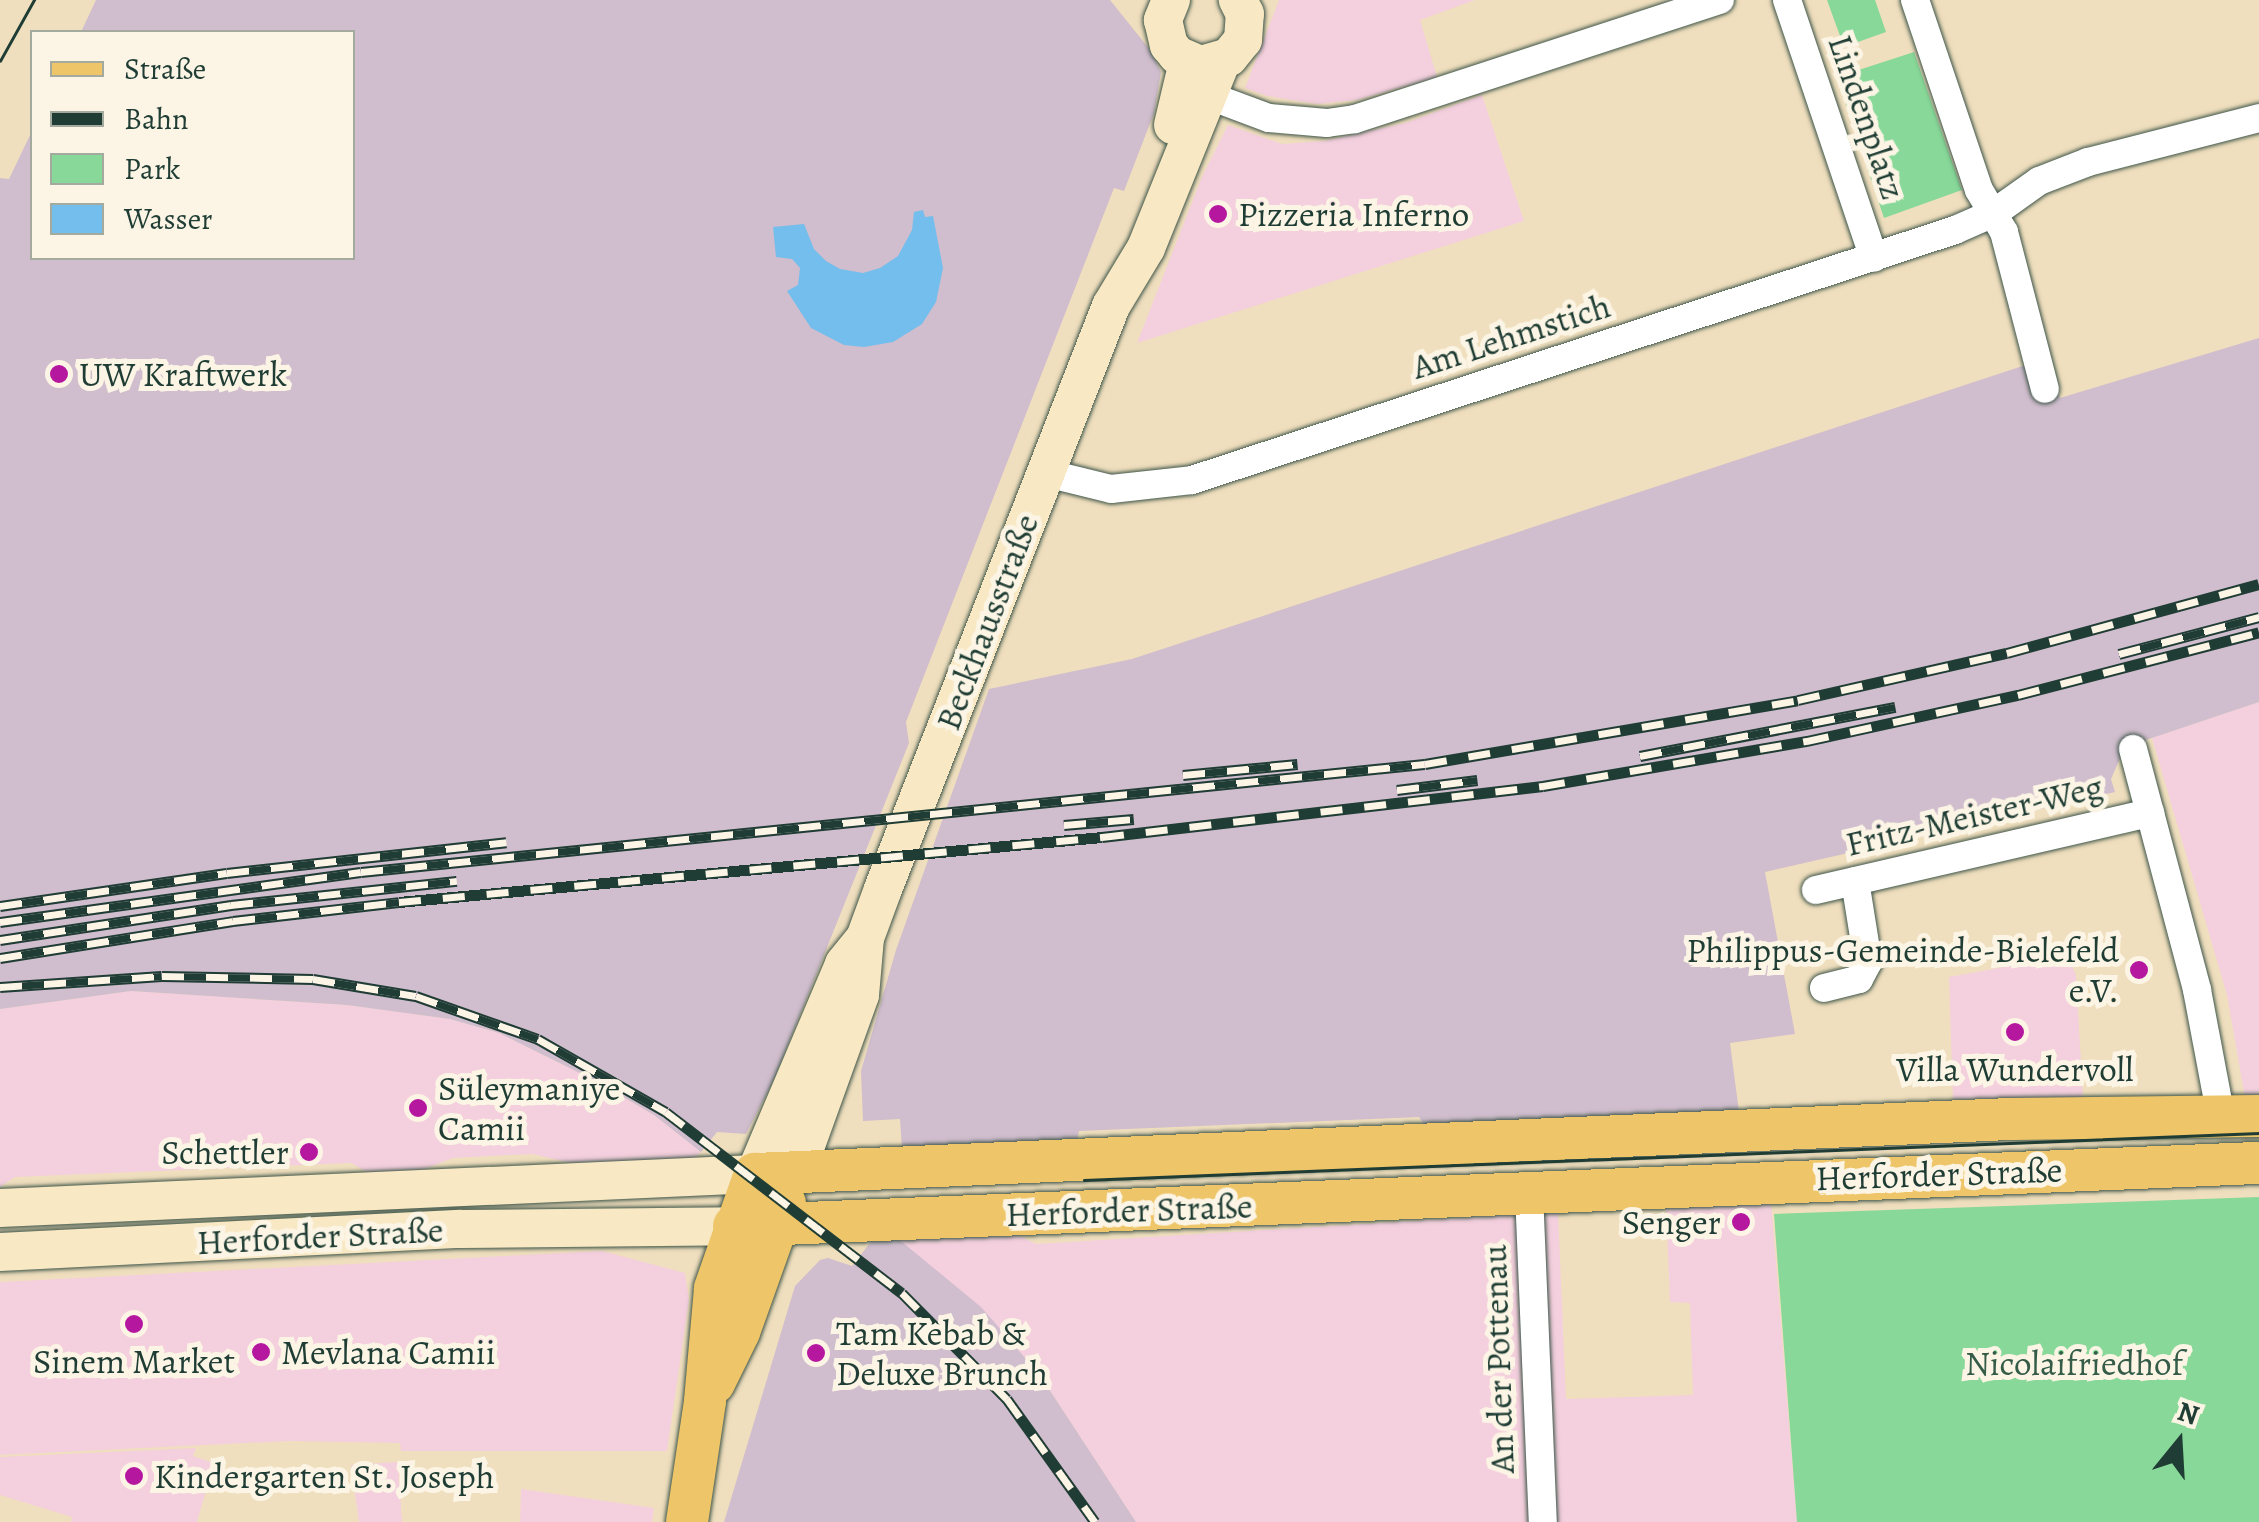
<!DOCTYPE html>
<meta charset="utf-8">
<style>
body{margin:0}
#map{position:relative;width:2259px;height:1522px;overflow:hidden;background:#f0dfbe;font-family:Alegreya,serif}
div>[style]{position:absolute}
.built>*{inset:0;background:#f4cfdd}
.industrial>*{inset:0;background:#d0bdcd}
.green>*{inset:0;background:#88d899}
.water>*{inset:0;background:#73beec}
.roads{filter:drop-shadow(0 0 2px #3e5549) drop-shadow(0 0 2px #3e5549)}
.street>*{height:28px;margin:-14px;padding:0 14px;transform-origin:14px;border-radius:14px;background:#fff}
.secondary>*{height:38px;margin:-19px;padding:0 19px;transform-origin:19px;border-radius:19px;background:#f8e8c3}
.primary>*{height:42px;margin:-21px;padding:0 21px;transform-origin:21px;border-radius:21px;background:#eec569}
.tram>*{height:2.5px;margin:-1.25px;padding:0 1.25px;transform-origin:1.25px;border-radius:1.25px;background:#1f3d34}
.rail>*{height:11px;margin-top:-5.5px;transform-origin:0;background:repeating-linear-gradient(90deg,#fcf5e5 0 22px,#1f3d34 0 44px);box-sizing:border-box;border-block:2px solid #1f3d34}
.dots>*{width:28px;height:28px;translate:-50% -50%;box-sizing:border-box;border:5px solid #fcf5e5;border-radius:50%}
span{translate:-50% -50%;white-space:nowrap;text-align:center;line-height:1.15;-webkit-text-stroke:10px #fcf5e5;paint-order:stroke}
.street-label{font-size:35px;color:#1f3d34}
.poi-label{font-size:35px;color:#1f3d34}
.left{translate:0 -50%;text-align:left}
.right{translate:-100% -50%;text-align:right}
.park-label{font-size:35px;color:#345c48}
.legend{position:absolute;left:30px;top:30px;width:325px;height:230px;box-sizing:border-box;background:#fcf5e5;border:2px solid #a4ab9e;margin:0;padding:12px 18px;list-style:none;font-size:30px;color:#1f3d34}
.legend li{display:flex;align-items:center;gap:20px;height:50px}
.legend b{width:50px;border:2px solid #a4ab9e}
.north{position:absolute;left:2129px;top:1392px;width:100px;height:100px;-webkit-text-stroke:8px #fcf5e5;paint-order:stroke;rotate:18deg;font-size:28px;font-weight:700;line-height:40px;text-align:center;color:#1f3d34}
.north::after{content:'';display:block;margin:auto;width:35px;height:45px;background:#1f3d34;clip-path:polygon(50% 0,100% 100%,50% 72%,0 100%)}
</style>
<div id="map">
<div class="built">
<div style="clip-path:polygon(1279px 0,1475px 0,1420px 20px,1437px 77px,1357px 100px,1317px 104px,1267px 96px,1245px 88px)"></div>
<div style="clip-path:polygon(1482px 95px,1524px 221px,1137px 343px,1202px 177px,1228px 125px,1282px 144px,1324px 141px,1405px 123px)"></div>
<div style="clip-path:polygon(2259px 702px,2259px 1097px,2245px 1098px,2227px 995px,2152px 738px)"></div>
<div style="clip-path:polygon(2058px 957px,2070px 962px,2076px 975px,2083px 1098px,1953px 1100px,1949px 977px)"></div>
<div style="clip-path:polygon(131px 991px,347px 1005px,450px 1019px,499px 1033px,596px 1081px,654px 1115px,701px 1152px,693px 1159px,571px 1163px,532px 1154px,453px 1158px,422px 1170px,367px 1172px,351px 1163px,15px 1177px,0 1187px,0 1009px)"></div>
<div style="clip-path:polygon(1771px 1201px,1797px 1522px,1136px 1522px,1041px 1377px,1010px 1340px,896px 1237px,1010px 1231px,1036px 1244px,1558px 1212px,1566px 1399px,1693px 1395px,1690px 1303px,1670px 1302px,1666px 1205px)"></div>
<div style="clip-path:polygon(602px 1251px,685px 1273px,689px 1300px,667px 1451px,401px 1451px,400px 1443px,289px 1441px,0 1455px,0 1282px)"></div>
<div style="clip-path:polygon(196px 1448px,193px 1456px,214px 1463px,197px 1522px,71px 1522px,72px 1517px,0 1495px,0 1457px)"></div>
<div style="clip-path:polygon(398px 1462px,402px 1522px,359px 1522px,351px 1465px)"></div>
<div style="clip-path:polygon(521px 1489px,654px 1508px,652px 1522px,520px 1522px)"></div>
</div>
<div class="industrial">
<div style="clip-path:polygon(96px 0,1110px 0,1151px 51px,1161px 72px,1154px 113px,1124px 191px,1114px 188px,906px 722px,909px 743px,773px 1082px,746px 1134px,717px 1132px,701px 1152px,654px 1115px,596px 1081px,499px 1033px,450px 1019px,347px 1005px,131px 991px,0 1009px,0 178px,9px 179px,32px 131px,32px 258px,352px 258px,352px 32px,81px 32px)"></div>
<div style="clip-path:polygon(2259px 338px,2259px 702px,2125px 747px,2111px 779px,2115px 792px,1765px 872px,1795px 1034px,1730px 1043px,1739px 1112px,1425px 1126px,1419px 1117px,1079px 1131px,1077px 1142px,902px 1149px,900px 1119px,863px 1121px,861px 1071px,896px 950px,989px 689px,1132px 659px,2047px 358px,2060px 398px)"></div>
<div style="clip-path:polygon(896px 1237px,981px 1307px,1010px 1340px,1041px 1377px,1136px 1522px,724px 1522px,795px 1286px,820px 1260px,828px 1258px,852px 1266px,873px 1239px)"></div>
</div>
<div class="green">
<div style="clip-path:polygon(1827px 0,1875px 0,1886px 32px,1844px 47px)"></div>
<div style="clip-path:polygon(1914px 52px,1962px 190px,1884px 218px,1837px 77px)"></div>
<div style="clip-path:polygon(2259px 1197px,2259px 1522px,1797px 1522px,1774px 1214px)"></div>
</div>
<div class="water">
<div style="clip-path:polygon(923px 210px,925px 217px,933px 216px,943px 268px,936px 302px,922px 324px,893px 342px,864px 347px,844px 345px,811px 328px,787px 291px,798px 285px,800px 268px,792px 259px,776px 257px,773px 227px,804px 224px,814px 249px,826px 261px,840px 269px,863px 273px,880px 268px,898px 256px,912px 230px,914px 212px)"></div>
</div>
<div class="roads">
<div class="street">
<div style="left:1787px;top:0;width:272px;rotate:71.4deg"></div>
<div style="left:1915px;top:0;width:200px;rotate:71.4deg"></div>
<div style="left:1979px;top:190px;width:49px;rotate:59.2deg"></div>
<div style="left:2004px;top:232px;width:162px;rotate:75.4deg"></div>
<div style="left:1207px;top:95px;width:66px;rotate:20.4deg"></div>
<div style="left:1269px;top:118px;width:58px;rotate:4.9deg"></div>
<div style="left:1327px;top:123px;width:28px;rotate:-8deg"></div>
<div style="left:1355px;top:119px;width:384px;rotate:-18.1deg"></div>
<div style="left:1046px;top:473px;width:67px;rotate:13.8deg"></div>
<div style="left:1111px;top:489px;width:81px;rotate:-6.3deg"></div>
<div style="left:1192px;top:480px;width:803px;rotate:-18.14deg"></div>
<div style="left:1955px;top:230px;width:43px;rotate:-23.6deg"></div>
<div style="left:1994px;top:213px;width:55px;rotate:-35.4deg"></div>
<div style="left:2039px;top:181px;width:53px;rotate:-21.2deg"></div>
<div style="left:2088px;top:162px;width:177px;rotate:-14.4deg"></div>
<div style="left:2133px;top:749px;width:249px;rotate:75.1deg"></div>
<div style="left:2197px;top:990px;width:129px;rotate:79.3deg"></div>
<div style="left:1816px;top:890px;width:343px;rotate:-13deg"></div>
<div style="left:1824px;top:988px;width:36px;rotate:-14deg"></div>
<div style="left:1859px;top:979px;width:19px;rotate:-62deg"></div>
<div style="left:1868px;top:962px;width:82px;rotate:-99.1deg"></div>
<div style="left:1529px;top:1193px;width:329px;rotate:87.6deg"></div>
</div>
<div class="secondary">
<div style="left:1171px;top:0;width:22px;rotate:112deg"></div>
<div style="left:1163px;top:20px;width:26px;rotate:77deg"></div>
<div style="left:1169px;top:45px;width:13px;rotate:51deg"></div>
<div style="left:1177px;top:55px;width:26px;rotate:23deg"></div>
<div style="left:1201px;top:65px;width:29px;rotate:-16deg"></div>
<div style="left:1229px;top:57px;width:22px;rotate:-51deg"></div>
<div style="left:1243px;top:40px;width:26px;rotate:-86deg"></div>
<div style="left:1245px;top:14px;width:16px;rotate:-117deg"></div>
<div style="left:1173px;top:125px;width:65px;rotate:-76.6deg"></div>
<div style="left:796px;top:1173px;width:189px;rotate:-70.2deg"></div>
<div style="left:860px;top:995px;width:57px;rotate:-85deg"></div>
<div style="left:865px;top:938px;width:52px;rotate:-69.8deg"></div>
<div style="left:883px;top:889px;width:626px;rotate:-68.64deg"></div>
<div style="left:1111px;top:306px;width:68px;rotate:-58.9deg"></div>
<div style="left:1146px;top:248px;width:201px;rotate:-68deg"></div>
<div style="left:0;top:1208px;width:756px;rotate:-2.58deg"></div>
<div style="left:755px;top:1174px;width:228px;rotate:-67deg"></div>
<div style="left:844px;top:964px;width:28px;rotate:-51deg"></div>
<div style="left:0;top:1252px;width:461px;rotate:-2.9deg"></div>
<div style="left:460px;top:1229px;width:274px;rotate:-0.6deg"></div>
</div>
<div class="primary">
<div style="left:734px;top:1226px;width:1526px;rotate:-2.37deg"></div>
<div style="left:714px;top:1383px;width:57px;rotate:-63.9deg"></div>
<div style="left:739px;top:1332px;width:137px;rotate:-70.4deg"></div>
<div style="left:687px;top:1522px;width:122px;rotate:-81.5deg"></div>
<div style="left:705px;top:1401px;width:113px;rotate:-84.9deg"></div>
<div style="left:715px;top:1288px;width:121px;rotate:-70.7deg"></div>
<div style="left:755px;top:1174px;width:1258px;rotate:-2.51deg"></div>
<div style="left:2012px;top:1119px;width:247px;rotate:-0.7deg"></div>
</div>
</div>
<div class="tram">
<div style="left:0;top:61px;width:70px;rotate:-60.9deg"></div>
<div style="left:1084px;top:1180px;width:1176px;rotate:-2.29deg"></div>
</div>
<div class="rail">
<div style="left:2119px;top:654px;width:145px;rotate:-14.8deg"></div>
<div style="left:1640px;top:756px;width:260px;rotate:-10.9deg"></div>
<div style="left:1183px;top:775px;width:115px;rotate:-5.5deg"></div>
<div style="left:1397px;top:790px;width:81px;rotate:-7.1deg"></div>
<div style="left:1064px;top:825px;width:70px;rotate:-4.9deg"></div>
<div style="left:0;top:906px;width:229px;rotate:-8.3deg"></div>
<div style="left:227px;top:873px;width:281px;rotate:-6.3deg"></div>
<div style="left:0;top:922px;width:364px;rotate:-7.9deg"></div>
<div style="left:361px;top:872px;width:1069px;rotate:-5.8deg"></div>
<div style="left:1425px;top:764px;width:378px;rotate:-9.7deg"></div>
<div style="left:1798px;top:700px;width:214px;rotate:-12.7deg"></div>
<div style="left:2007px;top:653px;width:261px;rotate:-15.3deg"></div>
<div style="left:0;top:940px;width:234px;rotate:-8.6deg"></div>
<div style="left:231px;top:905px;width:227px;rotate:-6.1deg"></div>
<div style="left:0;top:958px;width:236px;rotate:-9deg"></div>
<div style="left:233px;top:921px;width:167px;rotate:-6.5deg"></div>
<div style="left:399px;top:902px;width:706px;rotate:-5.28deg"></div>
<div style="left:1102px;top:837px;width:444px;rotate:-6.6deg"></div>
<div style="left:1543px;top:786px;width:268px;rotate:-9.7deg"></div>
<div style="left:1807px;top:741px;width:216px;rotate:-12.3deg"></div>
<div style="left:2018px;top:695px;width:249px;rotate:-14.6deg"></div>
<div style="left:0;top:987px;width:162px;rotate:-3.9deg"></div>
<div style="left:162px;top:976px;width:151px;rotate:1.1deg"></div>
<div style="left:313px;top:979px;width:104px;rotate:9.4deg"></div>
<div style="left:416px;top:996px;width:129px;rotate:19.4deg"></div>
<div style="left:538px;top:1039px;width:147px;rotate:29.7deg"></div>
<div style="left:666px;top:1112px;width:297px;rotate:37.5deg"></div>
<div style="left:902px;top:1293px;width:149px;rotate:45.3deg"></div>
<div style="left:1007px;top:1399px;width:151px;rotate:54.4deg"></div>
</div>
<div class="dots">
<div style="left:1218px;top:214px;background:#b5179e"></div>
<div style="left:59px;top:374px;background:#b5179e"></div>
<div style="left:2139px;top:970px;background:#b5179e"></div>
<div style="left:2015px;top:1032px;background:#b5179e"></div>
<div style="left:418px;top:1108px;background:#b5179e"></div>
<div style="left:309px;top:1152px;background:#b5179e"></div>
<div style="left:1741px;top:1222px;background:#b5179e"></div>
<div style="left:134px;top:1324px;background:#b5179e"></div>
<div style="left:261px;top:1352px;background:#b5179e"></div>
<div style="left:816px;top:1353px;background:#b5179e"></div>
<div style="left:134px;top:1476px;background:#b5179e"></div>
</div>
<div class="street-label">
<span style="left:1867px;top:117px;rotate:71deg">Lindenplatz</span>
<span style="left:1511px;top:336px;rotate:-18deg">Am Lehmstich</span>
<span style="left:987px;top:622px;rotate:-69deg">Beckhausstraße</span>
<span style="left:1974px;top:815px;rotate:-13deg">Fritz-Meister-Weg</span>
<span style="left:1939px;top:1174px;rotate:-2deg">Herforder Straße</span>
<span style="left:1129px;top:1210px;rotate:-2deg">Herforder Straße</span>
<span style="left:320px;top:1236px;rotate:-3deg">Herforder Straße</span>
<span style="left:1498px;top:1359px;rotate:-92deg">An der Pottenau</span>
</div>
<div class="poi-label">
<span class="left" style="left:1238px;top:214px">Pizzeria Inferno</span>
<span class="left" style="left:79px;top:374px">UW Kraftwerk</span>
<span class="right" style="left:2119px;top:970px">Philippus-Gemeinde-Bielefeld<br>e.V.</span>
<span style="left:2015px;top:1069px">Villa Wundervoll</span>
<span class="left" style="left:438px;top:1108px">Süleymaniye<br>Camii</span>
<span class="right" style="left:289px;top:1152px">Schettler</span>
<span class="right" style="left:1721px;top:1222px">Senger</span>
<span class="left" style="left:836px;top:1353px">Tam Kebab &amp;<br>Deluxe Brunch</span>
<span class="left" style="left:281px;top:1352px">Mevlana Camii</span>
<span style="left:134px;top:1361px">Sinem Market</span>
<span class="left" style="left:154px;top:1476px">Kindergarten St. Joseph</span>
</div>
<div class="park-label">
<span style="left:2074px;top:1363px">Nicolaifriedhof</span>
</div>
<ul class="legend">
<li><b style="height:12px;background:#eec569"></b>Straße</li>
<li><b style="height:12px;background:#1f3d34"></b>Bahn</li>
<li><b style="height:28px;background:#88d899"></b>Park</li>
<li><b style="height:28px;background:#73beec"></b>Wasser</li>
</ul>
<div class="north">N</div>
</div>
